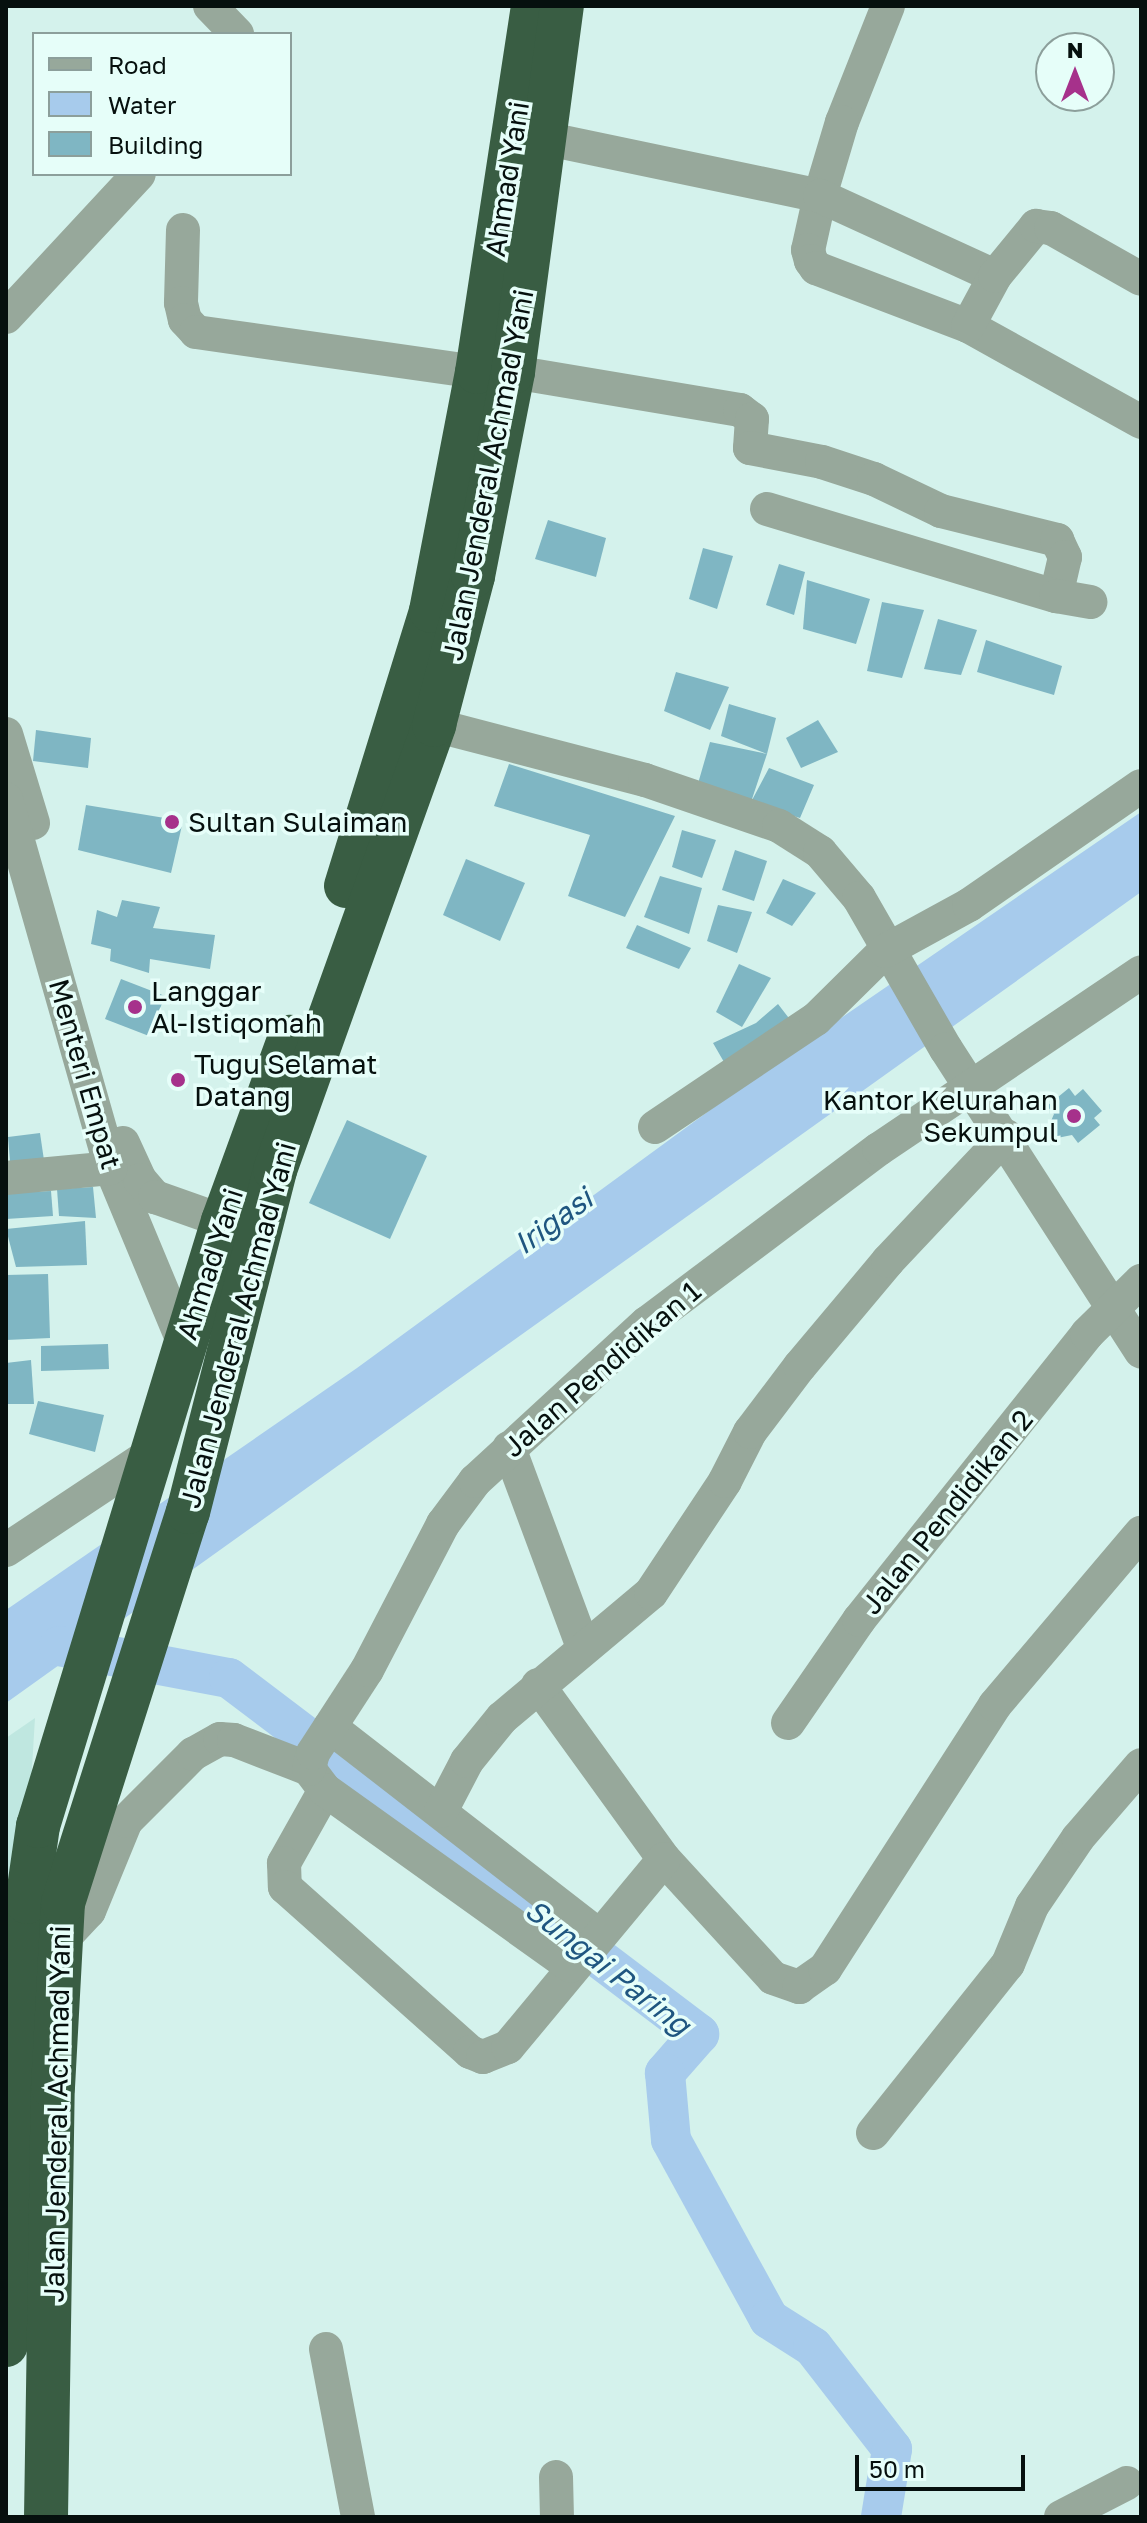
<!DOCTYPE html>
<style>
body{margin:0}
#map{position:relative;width:1147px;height:2523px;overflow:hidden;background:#d4f2ec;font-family:"Golos Text",sans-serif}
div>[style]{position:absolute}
.built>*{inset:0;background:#bfe7e0}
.water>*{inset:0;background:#a7cbec}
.river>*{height:40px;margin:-20px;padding:0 20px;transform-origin:20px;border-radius:20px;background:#a7cbec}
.building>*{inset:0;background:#7fb6c3}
.minor>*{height:34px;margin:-17px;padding:0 17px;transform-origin:17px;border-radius:17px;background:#97a89b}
.highway>*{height:44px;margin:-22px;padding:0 22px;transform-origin:22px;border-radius:22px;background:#395d43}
.dots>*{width:22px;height:22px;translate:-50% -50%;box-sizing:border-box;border:4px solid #e6fef9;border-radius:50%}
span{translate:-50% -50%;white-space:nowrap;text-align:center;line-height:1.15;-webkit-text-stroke:7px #e6fef9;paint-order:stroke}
.street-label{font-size:28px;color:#06100e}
.poi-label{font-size:28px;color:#06100e}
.left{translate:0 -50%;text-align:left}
.right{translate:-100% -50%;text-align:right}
.water-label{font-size:30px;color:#1f5680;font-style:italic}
.frame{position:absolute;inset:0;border:8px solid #06100e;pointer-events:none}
.legend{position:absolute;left:32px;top:32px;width:260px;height:144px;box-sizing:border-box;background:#e6fef9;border:2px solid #8c9f9b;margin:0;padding:10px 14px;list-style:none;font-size:24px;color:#06100e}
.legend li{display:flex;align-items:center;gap:16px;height:40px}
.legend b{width:40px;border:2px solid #8c9f9b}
.north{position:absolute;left:1035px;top:32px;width:80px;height:80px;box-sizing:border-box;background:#e6fef9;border:2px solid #8c9f9b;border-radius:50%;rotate:0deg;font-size:22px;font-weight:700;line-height:32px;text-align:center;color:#06100e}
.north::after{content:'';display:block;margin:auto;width:28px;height:36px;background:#a6318b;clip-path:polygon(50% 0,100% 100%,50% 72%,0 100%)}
.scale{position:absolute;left:855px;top:2455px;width:170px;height:36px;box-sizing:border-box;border:4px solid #06100e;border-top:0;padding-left:10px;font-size:24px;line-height:28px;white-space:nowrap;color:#06100e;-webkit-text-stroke:6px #e6fef9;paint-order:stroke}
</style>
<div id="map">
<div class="built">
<div style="clip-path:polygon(35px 1718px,6px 2193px,6px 1738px)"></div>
</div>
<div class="water">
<div style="clip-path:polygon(1141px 812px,1141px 892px,6px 1703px,6px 1610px,357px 1368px,758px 1075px)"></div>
</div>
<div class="river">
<div style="left:59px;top:1646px;width:173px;rotate:10.7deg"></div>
<div style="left:229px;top:1678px;width:590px;rotate:37.14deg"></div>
<div style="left:699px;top:2034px;width:52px;rotate:131.1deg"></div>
<div style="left:665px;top:2073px;width:67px;rotate:84.9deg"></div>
<div style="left:671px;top:2140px;width:204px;rotate:61.3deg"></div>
<div style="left:769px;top:2319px;width:52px;rotate:32.5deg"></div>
<div style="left:813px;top:2347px;width:129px;rotate:52.2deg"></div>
<div style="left:892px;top:2449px;width:69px;rotate:99.2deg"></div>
</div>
<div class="building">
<div style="clip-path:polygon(548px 520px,606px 538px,596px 577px,535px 559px)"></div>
<div style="clip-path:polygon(703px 548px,733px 556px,717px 609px,689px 599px)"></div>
<div style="clip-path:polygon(779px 564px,805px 572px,794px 615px,766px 605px)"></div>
<div style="clip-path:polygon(807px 580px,870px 599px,856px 644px,803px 629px)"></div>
<div style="clip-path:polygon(882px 602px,924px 610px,902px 678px,867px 671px)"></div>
<div style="clip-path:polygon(938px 619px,977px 630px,961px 675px,924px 669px)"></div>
<div style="clip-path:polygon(986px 640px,1062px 666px,1054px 695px,977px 672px)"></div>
<div style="clip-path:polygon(676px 672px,729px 687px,710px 730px,664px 711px)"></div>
<div style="clip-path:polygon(729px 704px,776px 718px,767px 754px,751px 802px,769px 768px,814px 785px,800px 818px,697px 787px,710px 742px,767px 754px,721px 736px)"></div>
<div style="clip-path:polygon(818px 720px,838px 752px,801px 768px,786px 738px)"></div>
<div style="clip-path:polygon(36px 730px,91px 738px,88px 768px,33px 761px)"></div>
<div style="clip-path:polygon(509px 764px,675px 816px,625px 917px,568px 896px,590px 835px,494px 806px)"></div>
<div style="clip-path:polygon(86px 805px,183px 821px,171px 873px,78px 850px)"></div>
<div style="clip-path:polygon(682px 830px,716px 840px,702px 878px,672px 867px)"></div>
<div style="clip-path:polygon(735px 850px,767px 861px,754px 901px,722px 890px)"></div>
<div style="clip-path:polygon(466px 859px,525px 883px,500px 941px,443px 915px)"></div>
<div style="clip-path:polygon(660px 876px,702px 888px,689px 934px,644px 917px)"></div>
<div style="clip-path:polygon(783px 879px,816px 893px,792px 926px,766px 913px)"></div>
<div style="clip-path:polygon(122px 900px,160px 907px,153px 928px,215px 935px,210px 969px,150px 959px,149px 973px,110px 961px,111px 949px,91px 944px,97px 910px,117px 917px)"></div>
<div style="clip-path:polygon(718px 905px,752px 912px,737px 953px,707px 941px)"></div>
<div style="clip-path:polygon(637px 925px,691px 948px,679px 969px,626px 948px)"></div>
<div style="clip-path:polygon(739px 964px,771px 978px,742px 1027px,716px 1012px)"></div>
<div style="clip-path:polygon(121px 979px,165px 996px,149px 1036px,105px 1019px)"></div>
<div style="clip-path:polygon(778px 1004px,795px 1026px,728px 1069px,713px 1043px,756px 1023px)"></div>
<div style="clip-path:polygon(1069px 1088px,1075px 1096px,1083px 1089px,1102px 1111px,1094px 1118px,1100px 1125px,1078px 1143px,1072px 1135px,1057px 1138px,1048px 1128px,1054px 1114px,1047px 1106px)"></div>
<div style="clip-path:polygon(347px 1120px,427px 1156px,390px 1239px,309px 1203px)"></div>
<div style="clip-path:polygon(40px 1133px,46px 1174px,11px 1173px,8px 1137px)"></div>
<div style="clip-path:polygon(93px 1187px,96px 1218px,59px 1216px,57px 1189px)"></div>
<div style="clip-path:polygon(51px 1191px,53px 1216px,6px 1219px,6px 1193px)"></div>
<div style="clip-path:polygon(85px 1221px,87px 1265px,16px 1267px,6px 1229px)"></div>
<div style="clip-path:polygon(48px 1274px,50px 1338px,6px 1340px,6px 1275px)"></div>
<div style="clip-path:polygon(108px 1344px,109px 1369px,41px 1371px,41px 1346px)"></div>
<div style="clip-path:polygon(31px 1360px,34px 1404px,6px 1404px,6px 1363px)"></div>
<div style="clip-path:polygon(38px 1401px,104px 1415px,95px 1452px,29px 1434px)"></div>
</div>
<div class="minor">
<div style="left:210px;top:6px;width:39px;rotate:46deg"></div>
<div style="left:888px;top:6px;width:125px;rotate:111.6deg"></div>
<div style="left:842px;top:122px;width:77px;rotate:106.6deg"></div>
<div style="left:820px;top:196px;width:55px;rotate:102.5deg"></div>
<div style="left:808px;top:250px;width:11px;rotate:75deg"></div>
<div style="left:811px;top:261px;width:9px;rotate:54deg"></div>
<div style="left:816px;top:268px;width:163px;rotate:20.9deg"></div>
<div style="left:968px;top:326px;width:198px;rotate:29deg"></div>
<div style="left:548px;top:139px;width:278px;rotate:11.8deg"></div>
<div style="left:820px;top:196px;width:192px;rotate:24.6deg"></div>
<div style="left:183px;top:230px;width:73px;rotate:91.6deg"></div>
<div style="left:181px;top:303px;width:17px;rotate:77deg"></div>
<div style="left:185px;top:320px;width:16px;rotate:47deg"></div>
<div style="left:196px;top:332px;width:284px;rotate:8.1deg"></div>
<div style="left:6px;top:317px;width:195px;rotate:-47.1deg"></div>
<div style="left:968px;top:326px;width:57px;rotate:-61.6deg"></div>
<div style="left:995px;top:276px;width:65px;rotate:-50.6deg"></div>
<div style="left:1036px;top:226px;width:15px;rotate:8deg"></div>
<div style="left:1051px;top:228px;width:103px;rotate:29.5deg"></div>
<div style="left:513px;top:372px;width:230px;rotate:9.5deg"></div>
<div style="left:740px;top:410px;width:15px;rotate:37deg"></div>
<div style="left:752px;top:419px;width:29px;rotate:94deg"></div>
<div style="left:750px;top:448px;width:73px;rotate:11deg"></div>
<div style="left:822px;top:462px;width:55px;rotate:18.1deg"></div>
<div style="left:874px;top:479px;width:74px;rotate:25.5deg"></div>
<div style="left:941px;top:511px;width:120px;rotate:14deg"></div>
<div style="left:1057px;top:540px;width:19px;rotate:65deg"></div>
<div style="left:1065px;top:557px;width:40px;rotate:103deg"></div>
<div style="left:767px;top:509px;width:302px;rotate:16.8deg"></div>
<div style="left:1056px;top:596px;width:35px;rotate:10deg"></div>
<div style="left:434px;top:725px;width:218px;rotate:14.6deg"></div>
<div style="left:645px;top:780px;width:142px;rotate:18.9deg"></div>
<div style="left:779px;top:826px;width:49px;rotate:32.4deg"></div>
<div style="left:820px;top:852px;width:60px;rotate:49.7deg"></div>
<div style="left:859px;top:898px;width:174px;rotate:60.1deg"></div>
<div style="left:946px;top:1049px;width:360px;rotate:57.2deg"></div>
<div style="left:6px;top:734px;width:93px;rotate:73.1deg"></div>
<div style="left:6px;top:799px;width:384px;rotate:74.1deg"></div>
<div style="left:111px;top:1168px;width:190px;rotate:67.4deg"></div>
<div style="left:655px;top:1127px;width:194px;rotate:-33.9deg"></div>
<div style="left:816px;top:1019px;width:97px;rotate:-44.6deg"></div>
<div style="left:885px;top:951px;width:96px;rotate:-28.7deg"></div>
<div style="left:969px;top:905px;width:209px;rotate:-34.7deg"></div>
<div style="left:123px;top:1143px;width:41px;rotate:65.3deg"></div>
<div style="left:140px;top:1180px;width:23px;rotate:49deg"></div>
<div style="left:155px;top:1197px;width:72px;rotate:19.4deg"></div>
<div style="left:6px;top:1178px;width:105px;rotate:-5.4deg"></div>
<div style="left:509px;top:1448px;width:212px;rotate:69.6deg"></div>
<div style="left:6px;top:1550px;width:172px;rotate:-33.6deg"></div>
<div style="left:538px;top:1685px;width:215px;rotate:54.1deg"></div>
<div style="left:664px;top:1859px;width:161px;rotate:47.5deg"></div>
<div style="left:773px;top:1978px;width:28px;rotate:19deg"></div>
<div style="left:799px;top:1987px;width:32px;rotate:-35deg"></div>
<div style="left:825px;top:1969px;width:314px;rotate:-57.2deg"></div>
<div style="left:995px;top:1705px;width:226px;rotate:-49.7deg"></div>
<div style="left:788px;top:1723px;width:125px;rotate:-55.4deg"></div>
<div style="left:859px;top:1620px;width:366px;rotate:-51.4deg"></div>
<div style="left:1087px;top:1334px;width:76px;rotate:-44.5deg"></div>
<div style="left:330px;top:1727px;width:339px;rotate:37.8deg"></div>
<div style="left:309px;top:1769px;width:26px;rotate:53deg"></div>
<div style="left:325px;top:1790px;width:84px;rotate:119.3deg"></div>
<div style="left:284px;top:1863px;width:24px;rotate:88deg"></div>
<div style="left:285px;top:1887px;width:248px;rotate:41.7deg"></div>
<div style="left:470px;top:2052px;width:14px;rotate:21deg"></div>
<div style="left:483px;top:2057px;width:27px;rotate:-22deg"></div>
<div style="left:508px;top:2047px;width:244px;rotate:-50.3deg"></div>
<div style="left:325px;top:1790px;width:302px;rotate:35.6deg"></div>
<div style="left:441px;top:1811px;width:56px;rotate:-62.5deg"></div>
<div style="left:467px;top:1761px;width:55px;rotate:-50.9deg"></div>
<div style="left:502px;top:1718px;width:194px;rotate:-40deg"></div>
<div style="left:651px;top:1593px;width:134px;rotate:-56.5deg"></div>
<div style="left:725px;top:1481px;width:55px;rotate:-63deg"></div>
<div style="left:750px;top:1432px;width:83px;rotate:-52.9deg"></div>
<div style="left:800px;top:1366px;width:137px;rotate:-50deg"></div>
<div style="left:888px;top:1261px;width:172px;rotate:-46.7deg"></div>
<div style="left:58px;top:1944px;width:45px;rotate:-46.8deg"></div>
<div style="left:89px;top:1911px;width:97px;rotate:-67.7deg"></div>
<div style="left:126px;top:1821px;width:95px;rotate:-45deg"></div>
<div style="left:193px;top:1754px;width:31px;rotate:-29deg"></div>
<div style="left:220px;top:1739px;width:14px;rotate:4deg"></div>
<div style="left:234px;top:1740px;width:80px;rotate:21.1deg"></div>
<div style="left:309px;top:1769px;width:16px;rotate:-76deg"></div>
<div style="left:313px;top:1753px;width:99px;rotate:-57deg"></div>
<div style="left:367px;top:1670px;width:165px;rotate:-62.5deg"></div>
<div style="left:443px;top:1524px;width:54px;rotate:-53.3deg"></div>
<div style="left:475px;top:1481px;width:234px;rotate:-42.6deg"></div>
<div style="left:647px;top:1323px;width:290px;rotate:-36.9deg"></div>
<div style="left:879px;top:1149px;width:316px;rotate:-34deg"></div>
<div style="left:873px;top:2133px;width:216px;rotate:-51.4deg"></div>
<div style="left:1008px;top:1964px;width:63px;rotate:-67.5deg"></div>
<div style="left:1032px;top:1906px;width:82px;rotate:-55.9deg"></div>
<div style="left:1078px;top:1838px;width:96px;rotate:-49.2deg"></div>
<div style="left:326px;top:2349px;width:171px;rotate:79.2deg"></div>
<div style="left:556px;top:2477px;width:40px;rotate:88.6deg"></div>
<div style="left:1061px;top:2517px;width:74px;rotate:-27.3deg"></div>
</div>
<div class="highway">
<div style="left:346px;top:886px;width:288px;rotate:-72.8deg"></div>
<div style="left:431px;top:611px;width:243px;rotate:-79.1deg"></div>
<div style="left:477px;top:372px;width:370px;rotate:-81.3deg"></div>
<div style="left:6px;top:2345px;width:443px;rotate:-87.3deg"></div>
<div style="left:27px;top:1902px;width:77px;rotate:-81.8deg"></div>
<div style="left:38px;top:1826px;width:633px;rotate:-73deg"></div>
<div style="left:223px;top:1221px;width:196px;rotate:-70deg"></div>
<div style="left:46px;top:2517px;width:430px;rotate:-89.1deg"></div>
<div style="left:53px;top:2087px;width:184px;rotate:-86.9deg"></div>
<div style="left:63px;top:1903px;width:410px;rotate:-72.3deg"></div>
<div style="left:188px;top:1512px;width:353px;rotate:-75.7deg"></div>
<div style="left:275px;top:1170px;width:473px;rotate:-70.3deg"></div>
<div style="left:434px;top:725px;width:154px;rotate:-75.3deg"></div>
<div style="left:473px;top:576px;width:208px;rotate:-78.9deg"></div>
<div style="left:513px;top:372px;width:369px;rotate:-82.4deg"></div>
</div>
<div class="dots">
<div style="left:172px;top:822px;background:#a6318b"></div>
<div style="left:135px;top:1007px;background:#a6318b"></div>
<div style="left:178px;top:1080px;background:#a6318b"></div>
<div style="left:1074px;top:1116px;background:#a6318b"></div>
</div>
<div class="street-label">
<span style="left:507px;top:179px;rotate:-81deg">Ahmad Yani</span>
<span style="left:488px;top:475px;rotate:-79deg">Jalan Jenderal Achmad Yani</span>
<span style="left:85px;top:1074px;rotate:74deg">Menteri Empat</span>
<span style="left:210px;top:1264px;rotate:-72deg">Ahmad Yani</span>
<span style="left:238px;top:1325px;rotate:-75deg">Jalan Jenderal Achmad Yani</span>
<span style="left:602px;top:1369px;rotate:-41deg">Jalan Pendidikan 1</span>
<span style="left:947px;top:1512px;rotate:-51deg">Jalan Pendidikan 2</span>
<span style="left:57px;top:2114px;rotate:-89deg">Jalan Jenderal Achmad Yani</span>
</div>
<div class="poi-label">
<span class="left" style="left:188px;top:822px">Sultan Sulaiman</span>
<span class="left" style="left:151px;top:1007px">Langgar<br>Al-Istiqomah</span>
<span class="left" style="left:194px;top:1080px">Tugu Selamat<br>Datang</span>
<span class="right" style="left:1058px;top:1116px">Kantor Kelurahan<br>Sekumpul</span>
</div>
<div class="water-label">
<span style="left:553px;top:1221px;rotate:-36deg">Irigasi</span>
<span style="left:608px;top:1967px;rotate:38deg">Sungai Paring</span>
</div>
<div class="frame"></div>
<ul class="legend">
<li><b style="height:10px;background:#97a89b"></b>Road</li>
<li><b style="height:22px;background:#a7cbec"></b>Water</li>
<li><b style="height:22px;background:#7fb6c3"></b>Building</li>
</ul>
<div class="north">N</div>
<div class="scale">50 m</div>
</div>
